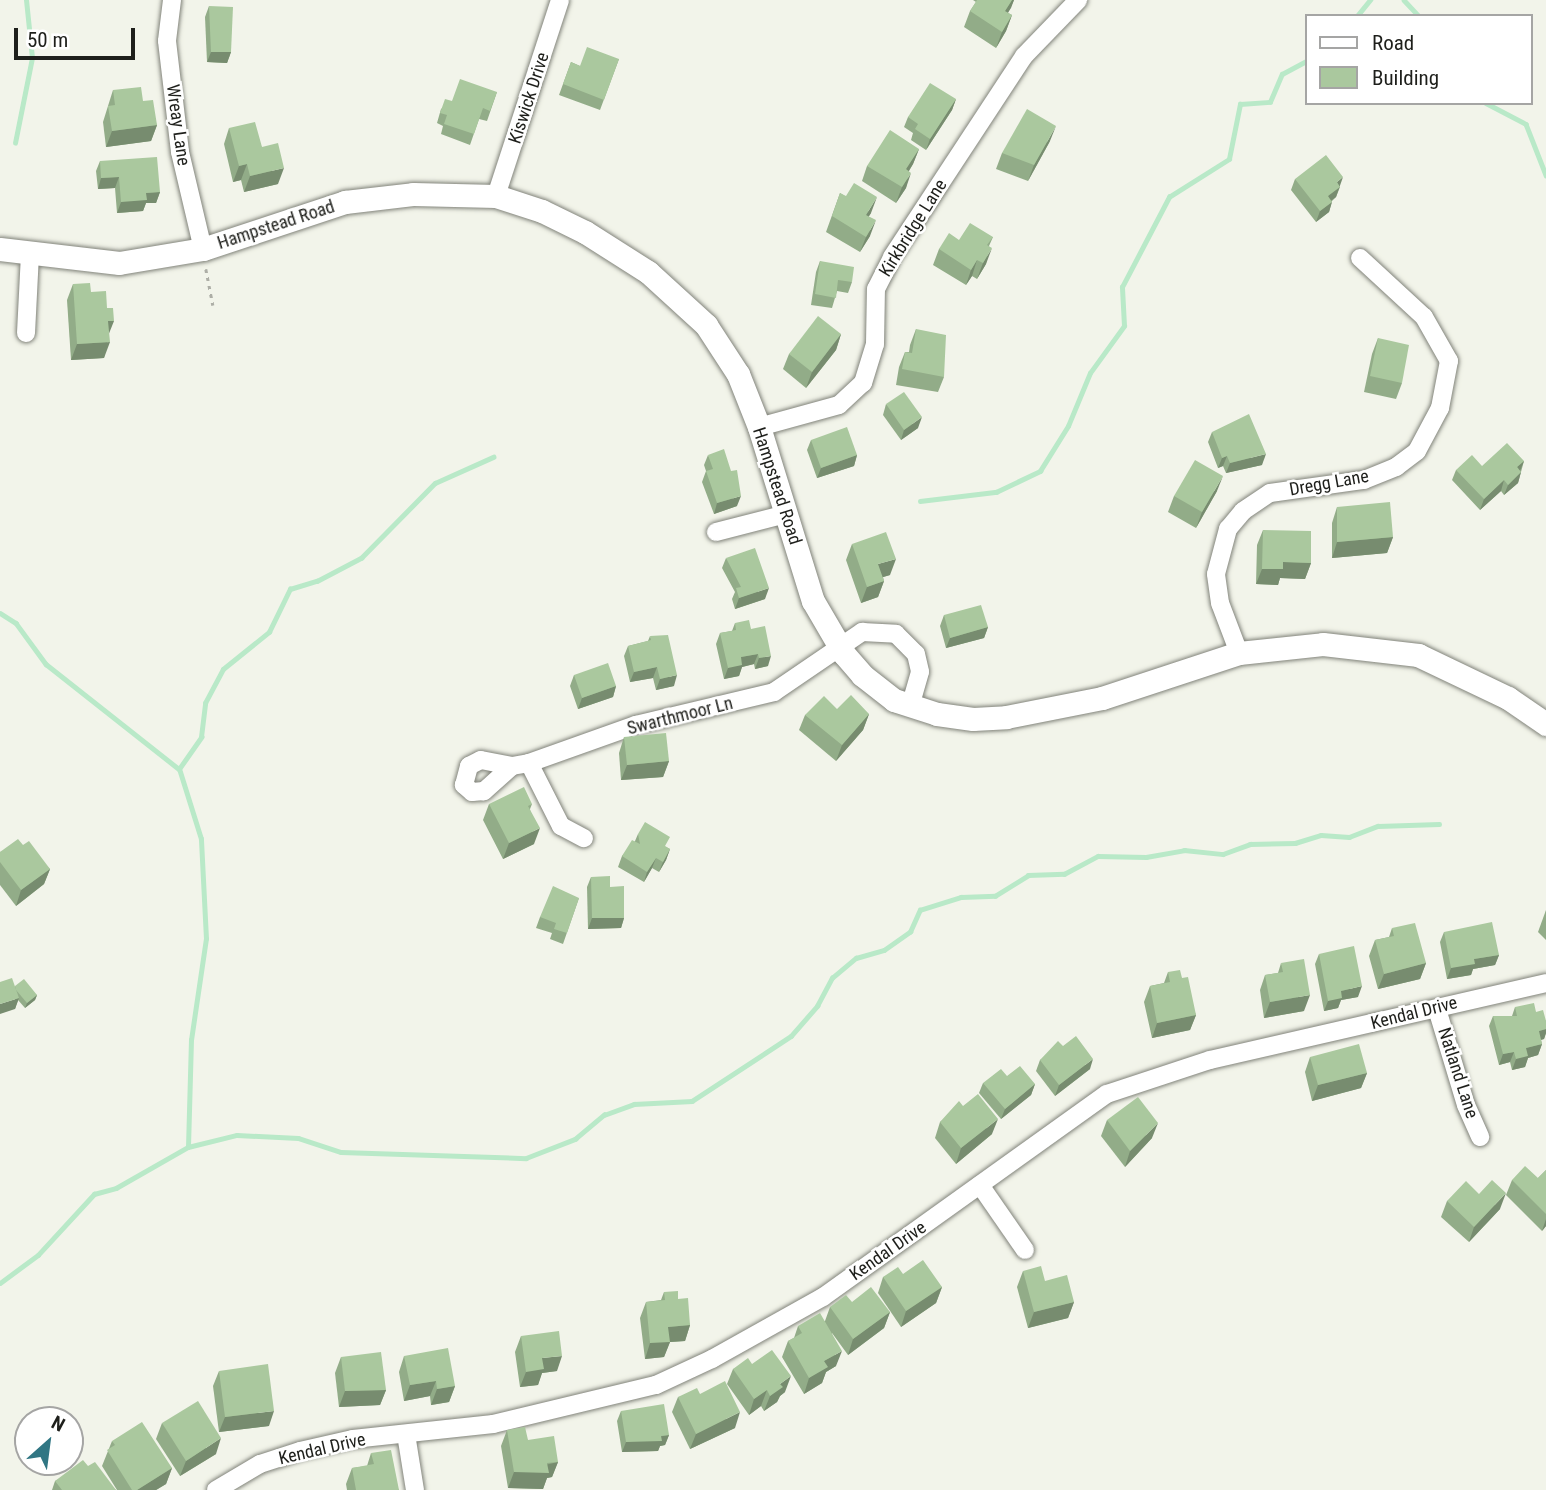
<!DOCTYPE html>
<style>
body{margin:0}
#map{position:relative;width:1546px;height:1490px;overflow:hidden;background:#f2f4ea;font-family:"Roboto Condensed",sans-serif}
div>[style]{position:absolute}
.stream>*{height:4.5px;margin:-2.25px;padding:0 2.25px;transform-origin:2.25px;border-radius:2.25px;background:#b9e9c8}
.path>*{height:2.5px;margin-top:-1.25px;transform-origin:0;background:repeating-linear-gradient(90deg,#adaea6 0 3.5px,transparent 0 8.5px)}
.roads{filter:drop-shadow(0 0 2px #81837a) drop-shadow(0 0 2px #81837a)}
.minor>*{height:18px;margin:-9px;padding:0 9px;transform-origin:9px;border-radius:9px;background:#fff}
.tertiary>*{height:23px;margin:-11.5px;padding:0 11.5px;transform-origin:11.5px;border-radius:11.5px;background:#fff}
.wall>*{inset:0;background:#92ac88}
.shaded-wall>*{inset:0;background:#778c6f}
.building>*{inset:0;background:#aac89e}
span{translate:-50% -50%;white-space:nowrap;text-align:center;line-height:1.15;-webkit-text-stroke:5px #fff;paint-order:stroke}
.street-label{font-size:18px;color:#1e1f1b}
.legend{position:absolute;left:1305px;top:14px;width:228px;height:91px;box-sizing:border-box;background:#fff;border:2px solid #a5a5a4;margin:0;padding:9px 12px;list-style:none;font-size:21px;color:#1e1f1b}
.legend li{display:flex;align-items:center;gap:14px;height:35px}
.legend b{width:35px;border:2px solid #a5a5a4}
.north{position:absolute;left:14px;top:1406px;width:70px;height:70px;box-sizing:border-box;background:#fff;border:2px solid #a5a5a4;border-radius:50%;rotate:28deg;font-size:19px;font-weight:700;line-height:28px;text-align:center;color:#1e1f1b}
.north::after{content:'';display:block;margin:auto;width:24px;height:32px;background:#307683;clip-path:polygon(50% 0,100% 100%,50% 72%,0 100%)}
.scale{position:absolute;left:14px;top:28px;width:121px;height:32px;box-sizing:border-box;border:4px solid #1e1f1b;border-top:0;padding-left:9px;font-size:21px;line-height:24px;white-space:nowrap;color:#1e1f1b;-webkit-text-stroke:5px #fff;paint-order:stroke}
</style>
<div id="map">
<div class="stream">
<div style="left:1404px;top:0;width:22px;rotate:47deg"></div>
<div style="left:1357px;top:16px;width:21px;rotate:-51deg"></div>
<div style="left:1486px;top:103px;width:45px;rotate:27.7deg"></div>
<div style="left:1526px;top:124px;width:55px;rotate:68.6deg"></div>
<div style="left:15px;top:143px;width:87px;rotate:-78.7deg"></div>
<div style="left:32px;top:58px;width:58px;rotate:-95.9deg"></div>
<div style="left:920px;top:501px;width:77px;rotate:-6.8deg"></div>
<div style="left:996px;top:492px;width:49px;rotate:-25.5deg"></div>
<div style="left:1040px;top:471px;width:53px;rotate:-58.1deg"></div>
<div style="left:1068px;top:426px;width:57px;rotate:-67.5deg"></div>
<div style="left:1090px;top:373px;width:58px;rotate:-54.1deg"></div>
<div style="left:1124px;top:326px;width:39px;rotate:-93deg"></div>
<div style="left:1122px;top:287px;width:102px;rotate:-62.4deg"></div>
<div style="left:1169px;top:197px;width:71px;rotate:-32.3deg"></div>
<div style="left:1229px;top:159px;width:56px;rotate:-78.7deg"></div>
<div style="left:1240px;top:104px;width:30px;rotate:-4deg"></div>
<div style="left:1270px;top:102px;width:30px;rotate:-67deg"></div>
<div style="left:1282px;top:74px;width:27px;rotate:-28deg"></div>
<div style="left:0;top:613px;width:19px;rotate:32deg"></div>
<div style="left:16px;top:623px;width:51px;rotate:53.8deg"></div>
<div style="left:46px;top:664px;width:169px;rotate:38.3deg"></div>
<div style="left:188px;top:1147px;width:107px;rotate:-88.4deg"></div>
<div style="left:191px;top:1040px;width:102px;rotate:-81.6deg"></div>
<div style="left:206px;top:939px;width:100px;rotate:-92.9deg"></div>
<div style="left:201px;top:839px;width:73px;rotate:-107.4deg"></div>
<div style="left:179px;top:769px;width:39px;rotate:-55deg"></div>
<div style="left:201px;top:737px;width:34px;rotate:-83deg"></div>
<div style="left:205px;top:703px;width:38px;rotate:-62deg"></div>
<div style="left:223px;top:669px;width:59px;rotate:-38.8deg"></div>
<div style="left:269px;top:632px;width:48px;rotate:-64deg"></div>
<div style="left:290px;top:589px;width:28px;rotate:-17deg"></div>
<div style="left:317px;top:581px;width:50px;rotate:-27.6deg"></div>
<div style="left:361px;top:558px;width:105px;rotate:-45.4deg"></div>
<div style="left:435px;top:483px;width:64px;rotate:-24.1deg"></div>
<div style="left:0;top:1283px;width:47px;rotate:-36.4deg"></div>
<div style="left:38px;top:1255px;width:83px;rotate:-47.4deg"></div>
<div style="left:94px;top:1194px;width:23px;rotate:-15deg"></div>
<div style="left:116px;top:1188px;width:83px;rotate:-29.7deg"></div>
<div style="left:188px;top:1147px;width:50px;rotate:-13.8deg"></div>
<div style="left:237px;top:1135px;width:61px;rotate:2.8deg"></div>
<div style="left:298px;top:1138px;width:45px;rotate:18deg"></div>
<div style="left:341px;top:1152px;width:185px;rotate:1.9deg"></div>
<div style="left:526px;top:1158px;width:53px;rotate:-21.2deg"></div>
<div style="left:575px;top:1139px;width:38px;rotate:-40deg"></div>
<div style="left:604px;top:1115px;width:32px;rotate:-20deg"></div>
<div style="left:634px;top:1104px;width:58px;rotate:-3deg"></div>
<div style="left:692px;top:1101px;width:118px;rotate:-33.3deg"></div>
<div style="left:791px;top:1036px;width:40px;rotate:-49deg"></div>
<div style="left:817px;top:1006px;width:32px;rotate:-62deg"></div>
<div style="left:832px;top:978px;width:31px;rotate:-40deg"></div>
<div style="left:856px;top:958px;width:29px;rotate:-16deg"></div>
<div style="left:884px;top:950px;width:32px;rotate:-35deg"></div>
<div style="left:910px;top:932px;width:24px;rotate:-66deg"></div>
<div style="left:920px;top:910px;width:43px;rotate:-17.6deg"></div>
<div style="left:961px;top:897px;width:34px;rotate:-2deg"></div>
<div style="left:995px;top:896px;width:39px;rotate:-32deg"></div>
<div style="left:1028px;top:875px;width:36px;rotate:-2deg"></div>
<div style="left:1064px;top:874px;width:38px;rotate:-28deg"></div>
<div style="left:1098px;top:856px;width:48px;rotate:1.2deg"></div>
<div style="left:1146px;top:857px;width:39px;rotate:-10deg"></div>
<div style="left:1184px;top:850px;width:39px;rotate:6deg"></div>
<div style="left:1223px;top:854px;width:29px;rotate:-20deg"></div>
<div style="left:1250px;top:844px;width:45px;rotate:-1.3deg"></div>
<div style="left:1295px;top:843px;width:27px;rotate:-17deg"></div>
<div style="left:1321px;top:835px;width:28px;rotate:4deg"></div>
<div style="left:1349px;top:837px;width:31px;rotate:-21deg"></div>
<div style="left:1378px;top:826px;width:61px;rotate:-1.9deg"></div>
</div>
<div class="path">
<div style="left:206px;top:269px;width:37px;rotate:79deg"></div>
</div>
<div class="roads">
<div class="minor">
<div style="left:172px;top:0;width:41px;rotate:97deg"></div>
<div style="left:167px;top:41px;width:112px;rotate:83.3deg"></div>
<div style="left:180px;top:152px;width:100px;rotate:76.7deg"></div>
<div style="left:496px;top:196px;width:206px;rotate:-71.9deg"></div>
<div style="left:26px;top:333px;width:79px;rotate:-87.1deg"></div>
<div style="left:759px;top:427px;width:83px;rotate:-15.4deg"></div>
<div style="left:839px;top:405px;width:33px;rotate:-43deg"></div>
<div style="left:863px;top:383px;width:41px;rotate:-72.9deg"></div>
<div style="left:875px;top:344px;width:55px;rotate:-89deg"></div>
<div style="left:876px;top:289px;width:36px;rotate:-63deg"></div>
<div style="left:892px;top:257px;width:240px;rotate:-56.7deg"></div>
<div style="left:1024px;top:56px;width:78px;rotate:-46deg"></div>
<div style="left:716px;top:532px;width:72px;rotate:-14.4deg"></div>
<div style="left:1239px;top:653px;width:53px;rotate:-110.8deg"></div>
<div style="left:1220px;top:603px;width:29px;rotate:-98deg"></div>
<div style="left:1216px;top:574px;width:47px;rotate:-75.1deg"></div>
<div style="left:1228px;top:529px;width:23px;rotate:-50deg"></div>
<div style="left:1243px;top:511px;width:32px;rotate:-34deg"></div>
<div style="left:1270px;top:493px;width:95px;rotate:-7.9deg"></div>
<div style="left:1364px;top:480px;width:35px;rotate:-22deg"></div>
<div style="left:1396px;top:467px;width:26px;rotate:-37deg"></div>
<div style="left:1417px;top:451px;width:49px;rotate:-61.9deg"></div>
<div style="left:1440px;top:408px;width:48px;rotate:-79.2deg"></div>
<div style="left:1449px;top:361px;width:51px;rotate:-119.6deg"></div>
<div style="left:1424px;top:317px;width:87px;rotate:-137.3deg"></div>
<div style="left:529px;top:763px;width:71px;rotate:63.1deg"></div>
<div style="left:561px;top:826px;width:26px;rotate:28deg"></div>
<div style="left:512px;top:766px;width:38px;rotate:138deg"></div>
<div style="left:484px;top:791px;width:12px;rotate:175deg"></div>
<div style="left:472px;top:792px;width:11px;rotate:-139deg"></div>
<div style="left:464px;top:785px;width:20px;rotate:-75deg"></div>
<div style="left:469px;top:766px;width:13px;rotate:-27deg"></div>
<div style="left:481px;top:760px;width:32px;rotate:11deg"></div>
<div style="left:512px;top:766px;width:17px;rotate:-10deg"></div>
<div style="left:529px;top:763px;width:114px;rotate:-19.6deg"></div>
<div style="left:636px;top:725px;width:142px;rotate:-13.4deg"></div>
<div style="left:774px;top:692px;width:107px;rotate:-34.3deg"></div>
<div style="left:862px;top:632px;width:34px;rotate:3deg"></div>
<div style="left:896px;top:634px;width:28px;rotate:45deg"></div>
<div style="left:916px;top:654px;width:18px;rotate:77deg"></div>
<div style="left:920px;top:672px;width:35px;rotate:106deg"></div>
<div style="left:1437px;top:1009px;width:100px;rotate:73.2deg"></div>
<div style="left:1466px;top:1105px;width:35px;rotate:66deg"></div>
<div style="left:980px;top:1185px;width:79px;rotate:55.3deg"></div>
<div style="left:406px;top:1434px;width:57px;rotate:80.9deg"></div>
<div style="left:216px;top:1490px;width:51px;rotate:-30.6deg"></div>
<div style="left:260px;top:1464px;width:42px;rotate:-18deg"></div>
<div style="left:300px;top:1451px;width:54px;rotate:-12.8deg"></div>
<div style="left:353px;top:1439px;width:141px;rotate:-6.1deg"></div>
<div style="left:493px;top:1424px;width:168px;rotate:-13.5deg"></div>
<div style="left:656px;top:1385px;width:62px;rotate:-24.9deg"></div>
<div style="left:712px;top:1359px;width:127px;rotate:-29.2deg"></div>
<div style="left:823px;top:1297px;width:349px;rotate:-35.6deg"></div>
<div style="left:1107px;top:1094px;width:108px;rotate:-18.3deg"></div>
<div style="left:1210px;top:1060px;width:345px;rotate:-12.9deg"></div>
</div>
<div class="tertiary">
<div style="left:0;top:249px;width:120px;rotate:6.7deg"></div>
<div style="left:119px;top:263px;width:85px;rotate:-9.5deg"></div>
<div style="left:203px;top:249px;width:150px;rotate:-18.3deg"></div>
<div style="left:345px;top:202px;width:68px;rotate:-6.7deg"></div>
<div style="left:413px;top:194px;width:83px;rotate:1.4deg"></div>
<div style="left:496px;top:196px;width:48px;rotate:18.1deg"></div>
<div style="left:542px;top:211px;width:48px;rotate:26deg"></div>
<div style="left:585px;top:232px;width:75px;rotate:32.4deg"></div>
<div style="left:648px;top:272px;width:79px;rotate:42.4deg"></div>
<div style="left:706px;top:325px;width:59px;rotate:56.9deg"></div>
<div style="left:738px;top:374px;width:57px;rotate:68.4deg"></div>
<div style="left:759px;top:427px;width:182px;rotate:72.8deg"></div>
<div style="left:813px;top:601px;width:61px;rotate:59.7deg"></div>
<div style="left:844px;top:654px;width:28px;rotate:49deg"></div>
<div style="left:862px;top:675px;width:41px;rotate:38deg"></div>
<div style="left:894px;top:700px;width:45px;rotate:18deg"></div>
<div style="left:937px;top:714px;width:36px;rotate:8deg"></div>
<div style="left:973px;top:719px;width:33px;rotate:-3deg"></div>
<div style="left:1006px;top:717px;width:98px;rotate:-11.2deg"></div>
<div style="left:1102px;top:698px;width:144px;rotate:-18.2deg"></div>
<div style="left:1239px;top:653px;width:84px;rotate:-6.1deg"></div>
<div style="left:1323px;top:644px;width:96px;rotate:6.6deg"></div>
<div style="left:1418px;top:655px;width:100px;rotate:25.5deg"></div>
<div style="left:1508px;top:698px;width:46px;rotate:34.4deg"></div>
</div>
</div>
<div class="wall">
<div style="clip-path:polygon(973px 0,1014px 0,1008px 13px,1012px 15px,1006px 31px,996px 48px,964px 27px,970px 11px,976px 2px)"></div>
<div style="clip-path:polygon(209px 6px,231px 52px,227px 63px,207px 62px,205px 17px)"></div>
<div style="clip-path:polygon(619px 59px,600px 110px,559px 95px,571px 62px,580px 66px)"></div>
<div style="clip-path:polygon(113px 90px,143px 101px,157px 125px,151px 141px,106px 147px,103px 122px)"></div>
<div style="clip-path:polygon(497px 92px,487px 121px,479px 119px,470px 145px,441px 134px,443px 126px,437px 123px,441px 109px,452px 101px)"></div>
<div style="clip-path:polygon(956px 99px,952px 110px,926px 150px,911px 140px,913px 133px,904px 127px,908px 117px)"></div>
<div style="clip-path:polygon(229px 128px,262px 147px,278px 184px,244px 192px,241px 180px,233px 182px,224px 144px)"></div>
<div style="clip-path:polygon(1050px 141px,1028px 181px,996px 169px,1002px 153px)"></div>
<div style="clip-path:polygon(919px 149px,913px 164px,909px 171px,906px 188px,896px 203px,862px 181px,867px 166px)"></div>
<div style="clip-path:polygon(100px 161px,160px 192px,156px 203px,146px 203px,143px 211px,117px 213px,115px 188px,98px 189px,96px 171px)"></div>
<div style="clip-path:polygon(1295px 179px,1340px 187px,1336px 197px,1332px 201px,1329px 212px,1316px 222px,1291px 190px)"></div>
<div style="clip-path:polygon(840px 193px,871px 213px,869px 216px,870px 236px,860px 252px,826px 232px)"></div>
<div style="clip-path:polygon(993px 237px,989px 246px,986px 264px,977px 279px,972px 276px,966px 285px,933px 265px,939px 249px,959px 240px)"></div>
<div style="clip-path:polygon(820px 261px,852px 282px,848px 293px,837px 291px,832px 308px,811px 305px,816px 272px)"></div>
<div style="clip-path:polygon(73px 284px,91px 292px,109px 333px,104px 358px,71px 360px,67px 300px)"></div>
<div style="clip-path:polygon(916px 329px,944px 377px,938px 392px,896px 385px,899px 367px,905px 352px,909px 352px,910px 345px)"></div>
<div style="clip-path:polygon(841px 334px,836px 350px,806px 388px,783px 369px,789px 354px)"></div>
<div style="clip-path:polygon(1378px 338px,1402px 383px,1396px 399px,1364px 392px,1372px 354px)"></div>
<div style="clip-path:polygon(886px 404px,918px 428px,901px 440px,883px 415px)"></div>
<div style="clip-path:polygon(1212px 432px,1262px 465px,1226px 473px,1223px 466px,1218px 468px,1208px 442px)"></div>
<div style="clip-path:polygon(811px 440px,857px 455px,854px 466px,817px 478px,807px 450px)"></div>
<div style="clip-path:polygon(708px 455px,737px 506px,714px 514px,702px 482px,706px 471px,704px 465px)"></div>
<div style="clip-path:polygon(1524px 461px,1518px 483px,1504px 495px,1501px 491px,1480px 510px,1452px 480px,1456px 470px)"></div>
<div style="clip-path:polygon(1217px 491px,1196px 528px,1168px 512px,1174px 496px)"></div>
<div style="clip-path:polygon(1337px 507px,1393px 537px,1387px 553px,1332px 558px,1332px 523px)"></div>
<div style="clip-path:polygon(1263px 530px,1311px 563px,1305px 579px,1280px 578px,1278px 585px,1256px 584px,1257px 545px)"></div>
<div style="clip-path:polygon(852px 544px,890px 575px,883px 577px,884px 581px,878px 597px,861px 603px,846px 560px)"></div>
<div style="clip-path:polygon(726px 558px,765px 599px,735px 609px,732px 599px,735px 592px,722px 568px)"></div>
<div style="clip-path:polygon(944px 615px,988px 627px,984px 638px,946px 648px,940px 626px)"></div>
<div style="clip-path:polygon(735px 623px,751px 629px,768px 666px,755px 669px,754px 664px,742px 667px,739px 676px,724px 679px,716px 644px,720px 633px,732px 631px)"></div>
<div style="clip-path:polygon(650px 636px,674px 686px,656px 690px,653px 678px,630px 682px,624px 656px,628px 646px,648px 641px)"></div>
<div style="clip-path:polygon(574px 675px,616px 686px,613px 697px,578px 709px,570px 686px)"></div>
<div style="clip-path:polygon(837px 709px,869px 714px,863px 730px,836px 761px,799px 730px,805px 715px)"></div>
<div style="clip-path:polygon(624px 737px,669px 761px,663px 777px,621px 780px,619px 753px)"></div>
<div style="clip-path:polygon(489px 804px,532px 804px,530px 809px,534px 844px,503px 859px,483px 820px)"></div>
<div style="clip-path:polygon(638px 834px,670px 849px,666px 860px,659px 872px,652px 868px,644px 882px,618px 867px,622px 856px,635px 841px)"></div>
<div style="clip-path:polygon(23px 845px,50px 869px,44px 884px,16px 906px,0 885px,0 852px)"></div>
<div style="clip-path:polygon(591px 877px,610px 887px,624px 918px,621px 928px,588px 929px,587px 887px)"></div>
<div style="clip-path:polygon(579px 898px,563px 944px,550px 939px,552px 933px,536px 928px,540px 917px)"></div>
<div style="clip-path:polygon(1546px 910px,1546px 940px,1538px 932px)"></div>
<div style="clip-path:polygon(1392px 928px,1426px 963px,1420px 979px,1378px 989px,1369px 956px,1375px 940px,1389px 937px)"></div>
<div style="clip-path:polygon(1444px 932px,1499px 955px,1495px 965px,1473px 969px,1471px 975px,1447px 979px,1440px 942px)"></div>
<div style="clip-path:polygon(1319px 954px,1358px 997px,1341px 1000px,1338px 1008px,1324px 1011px,1315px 964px)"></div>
<div style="clip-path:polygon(1281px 963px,1304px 1011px,1264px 1018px,1260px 990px,1265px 975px,1278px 973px)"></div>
<div style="clip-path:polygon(1168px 972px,1182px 978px,1196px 1015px,1190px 1030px,1152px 1038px,1144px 1002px,1150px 986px,1164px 983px)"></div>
<div style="clip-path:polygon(15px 986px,37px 995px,35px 1000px,25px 1008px,18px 1000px,15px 1009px)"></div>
<div style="clip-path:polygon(1515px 1007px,1536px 1012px,1546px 1021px,1546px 1033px,1544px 1039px,1541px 1040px,1542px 1044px,1538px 1055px,1528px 1058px,1525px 1067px,1512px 1070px,1510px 1062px,1499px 1065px,1489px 1026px,1493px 1016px,1512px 1016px)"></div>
<div style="clip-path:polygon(1063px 1046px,1090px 1069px,1055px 1096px,1036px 1071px,1040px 1060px)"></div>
<div style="clip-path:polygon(1310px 1057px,1367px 1073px,1361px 1088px,1312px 1101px,1305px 1072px)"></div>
<div style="clip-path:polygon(983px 1083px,1035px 1084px,1031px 1095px,1001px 1119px,979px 1093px)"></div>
<div style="clip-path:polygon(963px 1106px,992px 1134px,956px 1164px,935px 1138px,940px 1122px)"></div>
<div style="clip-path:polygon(1107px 1120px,1152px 1138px,1125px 1167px,1101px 1136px)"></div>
<div style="clip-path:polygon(1546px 1170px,1546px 1226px,1542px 1231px,1506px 1195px,1512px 1180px,1538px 1178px)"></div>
<div style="clip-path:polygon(1479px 1194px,1500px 1209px,1469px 1242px,1441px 1217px,1447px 1201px)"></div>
<div style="clip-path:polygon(1023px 1271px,1074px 1302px,1068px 1318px,1028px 1328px,1017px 1287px)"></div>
<div style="clip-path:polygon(903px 1274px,942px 1287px,936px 1303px,901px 1327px,878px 1293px,883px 1277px)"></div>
<div style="clip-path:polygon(664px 1292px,678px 1299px,690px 1325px,685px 1341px,670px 1342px,664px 1357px,645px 1359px,640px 1318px,646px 1302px,661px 1300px)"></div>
<div style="clip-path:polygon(852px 1302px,890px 1312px,884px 1328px,848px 1355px,832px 1333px,836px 1366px,826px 1372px,822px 1383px,804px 1394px,782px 1357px,788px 1341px,794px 1338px,798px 1326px,825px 1321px,830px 1307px)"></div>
<div style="clip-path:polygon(521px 1336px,557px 1371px,542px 1373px,538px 1385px,520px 1387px,515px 1352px)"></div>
<div style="clip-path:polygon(404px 1356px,455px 1386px,449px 1402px,431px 1405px,430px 1396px,404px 1401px,399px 1372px)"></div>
<div style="clip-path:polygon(341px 1357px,386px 1390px,380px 1405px,339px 1407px,335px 1373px)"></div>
<div style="clip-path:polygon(752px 1364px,785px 1392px,780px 1396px,777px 1402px,764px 1411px,761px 1406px,749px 1415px,727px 1384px,733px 1369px)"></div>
<div style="clip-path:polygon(219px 1371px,269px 1426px,219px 1432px,213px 1386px)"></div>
<div style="clip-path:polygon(700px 1394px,735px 1428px,690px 1449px,672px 1412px,678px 1397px)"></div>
<div style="clip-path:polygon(621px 1411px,669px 1435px,665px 1445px,660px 1446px,658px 1451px,622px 1452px,617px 1421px)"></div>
<div style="clip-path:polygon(162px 1423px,216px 1454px,180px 1476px,156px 1439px)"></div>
<div style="clip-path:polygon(507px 1430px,528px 1440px,558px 1462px,552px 1477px,547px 1478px,543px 1489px,508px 1488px,501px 1446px)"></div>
<div style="clip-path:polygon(112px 1441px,172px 1468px,166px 1484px,156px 1490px,117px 1490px,102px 1466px)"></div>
<div style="clip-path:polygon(371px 1453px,399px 1490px,347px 1490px,346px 1484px,352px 1468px,367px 1466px)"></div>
<div style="clip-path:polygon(88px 1466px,116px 1490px,52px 1490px,55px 1481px)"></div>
</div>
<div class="shaded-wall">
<div style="clip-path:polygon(1012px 0,1014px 0,1011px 8px,999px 26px,1005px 11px)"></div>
<div style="clip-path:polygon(1012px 15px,1006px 31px,996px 48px,1002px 32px)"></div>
<div style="clip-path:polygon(211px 52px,231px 52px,227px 63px,207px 62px)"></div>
<div style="clip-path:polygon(956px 99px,952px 110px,926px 150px,930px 139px)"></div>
<div style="clip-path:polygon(157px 125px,151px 141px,106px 147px,112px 131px)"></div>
<div style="clip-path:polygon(1056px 126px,1050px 141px,1028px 181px,1034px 165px)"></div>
<div style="clip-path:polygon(919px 149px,913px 164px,900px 185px,906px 169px)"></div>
<div style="clip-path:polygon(247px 164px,241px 180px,233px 182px,239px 166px)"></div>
<div style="clip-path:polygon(284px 168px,278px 184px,244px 192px,250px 176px)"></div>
<div style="clip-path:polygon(911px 173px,906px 188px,896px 203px,902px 187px)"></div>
<div style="clip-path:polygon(119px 177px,115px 188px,98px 189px,101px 178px)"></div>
<div style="clip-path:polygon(1343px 177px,1336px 197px,1324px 206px,1328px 196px,1337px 182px)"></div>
<div style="clip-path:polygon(160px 192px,156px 203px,146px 203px,143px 211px,117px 213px,121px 202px,146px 193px)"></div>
<div style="clip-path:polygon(877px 197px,871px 213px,860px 230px,866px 215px)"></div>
<div style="clip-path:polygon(1332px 202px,1329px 212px,1316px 222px,1320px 211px)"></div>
<div style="clip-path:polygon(876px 220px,870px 236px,860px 252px,866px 237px)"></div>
<div style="clip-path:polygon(992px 248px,986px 264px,977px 279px,983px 263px)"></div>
<div style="clip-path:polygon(977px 260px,972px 276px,966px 285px,971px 270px)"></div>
<div style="clip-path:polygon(108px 321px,114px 321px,108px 336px)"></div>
<div style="clip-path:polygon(841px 334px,836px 350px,806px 388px,812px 372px)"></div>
<div style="clip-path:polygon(110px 342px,104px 358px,71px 360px,77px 344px)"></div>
<div style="clip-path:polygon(922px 417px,918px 428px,901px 440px,904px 430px)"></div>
<div style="clip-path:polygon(1266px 454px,1262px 465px,1226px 473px,1230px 463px)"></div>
<div style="clip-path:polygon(857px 455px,854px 466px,817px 478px,821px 468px)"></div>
<div style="clip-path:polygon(1227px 456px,1223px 466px,1218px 468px,1222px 458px)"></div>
<div style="clip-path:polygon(1524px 461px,1520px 471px,1517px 467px)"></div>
<div style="clip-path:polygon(1521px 472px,1518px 483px,1504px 495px,1508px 485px)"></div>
<div style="clip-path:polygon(1223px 476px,1217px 491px,1196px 528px,1202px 512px)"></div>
<div style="clip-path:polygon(1504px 480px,1501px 491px,1480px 510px,1484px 499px)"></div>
<div style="clip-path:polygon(741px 496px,737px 506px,714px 514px,717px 503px)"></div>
<div style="clip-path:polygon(1393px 537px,1387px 553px,1332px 558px,1337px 542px)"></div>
<div style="clip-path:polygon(896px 559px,890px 575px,873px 580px,878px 564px)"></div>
<div style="clip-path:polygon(1283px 562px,1311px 563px,1305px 579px,1280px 578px,1278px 585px,1256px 584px,1262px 569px)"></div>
<div style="clip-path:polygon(884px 581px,878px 597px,861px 603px,867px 587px)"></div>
<div style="clip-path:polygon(769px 588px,765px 599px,735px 609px,739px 598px)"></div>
<div style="clip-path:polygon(988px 627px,984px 638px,946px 648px,950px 638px)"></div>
<div style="clip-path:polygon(758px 654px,754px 664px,742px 667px,739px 676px,724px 679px,728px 668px,741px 657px)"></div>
<div style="clip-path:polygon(771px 656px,768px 666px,755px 669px,759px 658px)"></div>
<div style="clip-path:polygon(657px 667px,653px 678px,630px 682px,634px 672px)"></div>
<div style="clip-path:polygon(677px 675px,674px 686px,656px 690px,660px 679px)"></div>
<div style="clip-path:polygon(616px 686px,613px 697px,578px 709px,582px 698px)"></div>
<div style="clip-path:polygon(869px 714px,863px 730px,836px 761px,842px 745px)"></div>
<div style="clip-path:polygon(669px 761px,663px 777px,621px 780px,627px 765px)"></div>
<div style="clip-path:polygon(540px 828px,534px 844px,503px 859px,509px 843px)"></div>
<div style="clip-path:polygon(670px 849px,666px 860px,659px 872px,663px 862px)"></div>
<div style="clip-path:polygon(656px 858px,652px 868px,644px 882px,647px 872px)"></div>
<div style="clip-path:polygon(50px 869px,44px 884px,16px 906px,21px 890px)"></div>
<div style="clip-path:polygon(592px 918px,624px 918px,621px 928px,588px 929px)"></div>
<div style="clip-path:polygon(1499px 955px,1495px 965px,1473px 969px,1471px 975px,1447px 979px,1451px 968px,1474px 959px)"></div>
<div style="clip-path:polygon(1426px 963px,1420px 979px,1378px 989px,1384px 974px)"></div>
<div style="clip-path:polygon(1362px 986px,1358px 997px,1341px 1000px,1338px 1008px,1324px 1011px,1328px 1001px,1341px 991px)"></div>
<div style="clip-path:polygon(37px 995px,35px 1000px,25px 1008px,27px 1003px)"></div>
<div style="clip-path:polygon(1310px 995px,1304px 1011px,1264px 1018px,1270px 1002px)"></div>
<div style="clip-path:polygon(19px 998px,15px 1009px,0 1014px,0 1004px)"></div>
<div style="clip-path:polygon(1196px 1015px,1190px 1030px,1152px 1038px,1157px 1023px)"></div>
<div style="clip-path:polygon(1546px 1029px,1546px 1033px,1544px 1039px,1535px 1041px,1539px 1031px)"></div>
<div style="clip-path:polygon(1542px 1044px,1538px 1055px,1528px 1058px,1525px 1067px,1512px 1070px,1516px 1059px,1526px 1048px)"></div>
<div style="clip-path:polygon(1514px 1052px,1510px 1062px,1499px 1065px,1503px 1054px)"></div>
<div style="clip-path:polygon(1093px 1059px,1090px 1069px,1055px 1096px,1059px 1085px)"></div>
<div style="clip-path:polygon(1367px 1073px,1361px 1088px,1312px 1101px,1318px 1085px)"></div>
<div style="clip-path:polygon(1035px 1084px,1031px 1095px,1001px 1119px,1005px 1109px)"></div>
<div style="clip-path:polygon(998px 1119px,992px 1134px,956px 1164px,961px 1148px)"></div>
<div style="clip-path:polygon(1158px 1123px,1152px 1138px,1125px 1167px,1130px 1151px)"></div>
<div style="clip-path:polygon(1506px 1193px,1500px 1209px,1469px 1242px,1474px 1227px)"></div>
<div style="clip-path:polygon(1546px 1219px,1546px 1226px,1542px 1231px)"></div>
<div style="clip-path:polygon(942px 1287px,936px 1303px,901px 1327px,906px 1311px)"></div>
<div style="clip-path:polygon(1074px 1302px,1068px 1318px,1028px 1328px,1034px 1312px)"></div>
<div style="clip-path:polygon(890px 1312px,884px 1328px,848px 1355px,853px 1339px)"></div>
<div style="clip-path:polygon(690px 1325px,685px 1341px,670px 1342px,664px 1357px,645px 1359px,650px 1343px,668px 1327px)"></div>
<div style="clip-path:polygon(842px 1351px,836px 1366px,826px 1372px,822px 1383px,804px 1394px,809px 1378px,824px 1361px)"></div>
<div style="clip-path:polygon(562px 1356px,557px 1371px,542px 1373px,538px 1385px,520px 1387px,526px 1372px,542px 1358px)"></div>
<div style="clip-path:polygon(791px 1376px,785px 1392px,780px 1396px,777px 1402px,764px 1411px,770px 1396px,780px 1384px)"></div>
<div style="clip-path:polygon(436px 1381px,430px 1396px,404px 1401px,410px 1385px)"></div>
<div style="clip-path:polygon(455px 1386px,449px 1402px,431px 1405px,437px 1389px)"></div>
<div style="clip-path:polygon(386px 1390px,380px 1405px,339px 1407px,345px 1391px)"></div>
<div style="clip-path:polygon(767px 1390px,761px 1406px,749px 1415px,754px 1399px)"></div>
<div style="clip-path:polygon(274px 1411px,269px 1426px,219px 1432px,225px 1417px)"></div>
<div style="clip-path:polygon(740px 1412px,735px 1428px,690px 1449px,696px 1434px)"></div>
<div style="clip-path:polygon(669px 1435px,665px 1445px,660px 1446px,658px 1451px,622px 1452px,626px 1442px)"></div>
<div style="clip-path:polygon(221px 1438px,216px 1454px,180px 1476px,186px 1461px)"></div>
<div style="clip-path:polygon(558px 1462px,552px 1477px,547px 1478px,543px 1489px,508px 1488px,514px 1472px)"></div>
<div style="clip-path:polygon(172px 1468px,166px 1484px,156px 1490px,137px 1490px)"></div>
</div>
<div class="building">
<div style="clip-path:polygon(977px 0,1012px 0,1005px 11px,1012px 15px,1002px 32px,970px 11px)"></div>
<div style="clip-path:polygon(209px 6px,233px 7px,231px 52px,211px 52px)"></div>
<div style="clip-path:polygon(587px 47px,619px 59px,604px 100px,563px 84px,571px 62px,580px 66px)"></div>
<div style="clip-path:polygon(460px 79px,497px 92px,490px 111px,483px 108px,474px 134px,444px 124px,447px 115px,440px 113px,445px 99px,452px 101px)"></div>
<div style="clip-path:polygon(930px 83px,956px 99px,930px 139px,915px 129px,918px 124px,908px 117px)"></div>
<div style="clip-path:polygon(141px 87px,143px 101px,153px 100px,157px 125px,112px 131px,108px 106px,115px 105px,113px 90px)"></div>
<div style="clip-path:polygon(1027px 109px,1056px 126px,1034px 165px,1002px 153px)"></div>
<div style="clip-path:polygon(255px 122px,262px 147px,278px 143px,284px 168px,250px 176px,247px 164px,239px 166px,229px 128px)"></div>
<div style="clip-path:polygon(890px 130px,919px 149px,906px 169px,911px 173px,902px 187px,867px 166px)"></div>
<div style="clip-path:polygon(1326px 155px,1343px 177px,1337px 182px,1340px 187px,1328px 196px,1332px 202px,1320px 211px,1295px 179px)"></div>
<div style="clip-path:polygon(157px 157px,160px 192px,146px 193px,147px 200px,121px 202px,119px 177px,101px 178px,100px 161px)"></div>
<div style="clip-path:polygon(854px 183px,877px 197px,866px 215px,876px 220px,866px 237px,832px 216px,840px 193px,846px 196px)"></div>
<div style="clip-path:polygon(970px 223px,993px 237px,987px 245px,992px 248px,983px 263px,977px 260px,971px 270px,939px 249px,949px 233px,959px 240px)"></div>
<div style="clip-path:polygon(820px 261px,854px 267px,852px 282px,838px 280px,836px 298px,815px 294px)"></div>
<div style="clip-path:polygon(90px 283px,91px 292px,106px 291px,107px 308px,113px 308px,114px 321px,108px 321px,110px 342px,77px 344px,73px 284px)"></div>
<div style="clip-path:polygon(818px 316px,841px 334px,812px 372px,789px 354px)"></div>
<div style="clip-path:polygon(916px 329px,946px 335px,944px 377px,902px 369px,905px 352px,912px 353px)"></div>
<div style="clip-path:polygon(1378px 338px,1409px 345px,1402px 383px,1370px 376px)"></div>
<div style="clip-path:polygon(904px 392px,922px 417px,904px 430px,886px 404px)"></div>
<div style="clip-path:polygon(1249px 414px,1266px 454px,1230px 463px,1227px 456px,1222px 458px,1212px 432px)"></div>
<div style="clip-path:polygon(847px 427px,857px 455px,821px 468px,811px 440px)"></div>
<div style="clip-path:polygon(1507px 443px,1524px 461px,1517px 467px,1521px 472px,1508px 485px,1504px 480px,1484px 499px,1456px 470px,1472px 455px,1482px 466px)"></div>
<div style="clip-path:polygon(724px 449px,731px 471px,737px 470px,741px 496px,717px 503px,706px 471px,713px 469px,708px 455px)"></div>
<div style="clip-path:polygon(1195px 460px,1223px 476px,1202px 512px,1174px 496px)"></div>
<div style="clip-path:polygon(1390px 502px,1393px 537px,1337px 542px,1337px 507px)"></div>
<div style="clip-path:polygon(1263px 530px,1311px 531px,1311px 563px,1283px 562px,1283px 569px,1262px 569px)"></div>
<div style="clip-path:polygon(886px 532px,896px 559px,878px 564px,884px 581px,867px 587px,852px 544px)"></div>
<div style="clip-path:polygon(755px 548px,769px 588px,739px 598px,736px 588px,741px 587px,726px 558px)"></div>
<div style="clip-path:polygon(981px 605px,988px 627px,950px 638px,944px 615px)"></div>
<div style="clip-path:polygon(749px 620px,751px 629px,765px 626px,771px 656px,759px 658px,758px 654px,741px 657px,742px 665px,728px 668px,720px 633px,736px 630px,735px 623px)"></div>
<div style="clip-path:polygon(668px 635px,677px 675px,660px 679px,657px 667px,634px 672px,628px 646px,651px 640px,650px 636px)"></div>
<div style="clip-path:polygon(608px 663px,616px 686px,582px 698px,574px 675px)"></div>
<div style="clip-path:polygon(851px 695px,869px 714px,842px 745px,805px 715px,824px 696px,837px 709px)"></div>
<div style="clip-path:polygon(666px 733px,669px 761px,627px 765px,624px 737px)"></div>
<div style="clip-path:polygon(524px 787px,532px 804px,528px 806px,540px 828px,509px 843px,489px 804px)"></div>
<div style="clip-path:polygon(645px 822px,670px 837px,665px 846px,670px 849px,663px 862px,656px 858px,647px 872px,622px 856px,632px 840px,640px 844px,638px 834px)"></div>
<div style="clip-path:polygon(18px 839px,23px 845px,29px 841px,50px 869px,21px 890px,0 862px,0 852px)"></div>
<div style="clip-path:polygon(610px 876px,610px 887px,624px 886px,624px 918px,592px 918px,591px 877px)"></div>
<div style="clip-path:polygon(553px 886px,579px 898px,567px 933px,554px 929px,556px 923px,540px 917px)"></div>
<div style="clip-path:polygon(1492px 922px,1499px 955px,1474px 959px,1475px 964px,1451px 968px,1444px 932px)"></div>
<div style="clip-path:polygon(1415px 923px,1426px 963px,1384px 974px,1375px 940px,1394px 936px,1392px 928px)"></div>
<div style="clip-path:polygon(1354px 946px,1362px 986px,1341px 991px,1342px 998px,1328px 1001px,1319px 954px)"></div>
<div style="clip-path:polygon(1304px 959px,1310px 995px,1270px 1002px,1265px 975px,1283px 972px,1281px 963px)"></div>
<div style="clip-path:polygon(1180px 970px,1182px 978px,1188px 977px,1196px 1015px,1157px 1023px,1150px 986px,1170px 982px,1168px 972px)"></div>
<div style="clip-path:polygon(12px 978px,19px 998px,0 1004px,0 982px)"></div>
<div style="clip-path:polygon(24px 979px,37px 995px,27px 1003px,16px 990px,15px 986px)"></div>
<div style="clip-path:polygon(1534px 1003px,1536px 1012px,1543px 1010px,1546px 1021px,1546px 1029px,1539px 1031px,1542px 1044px,1526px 1048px,1528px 1056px,1516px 1059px,1514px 1052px,1503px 1054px,1493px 1016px,1517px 1016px,1515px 1007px)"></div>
<div style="clip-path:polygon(1076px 1036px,1093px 1059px,1059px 1085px,1040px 1060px,1058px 1041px,1063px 1046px)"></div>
<div style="clip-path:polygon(1359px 1044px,1367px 1073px,1318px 1085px,1310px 1057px)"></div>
<div style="clip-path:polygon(1020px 1066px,1035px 1084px,1005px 1109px,983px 1083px,1001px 1069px,1007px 1076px)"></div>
<div style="clip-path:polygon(978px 1094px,998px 1119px,961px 1148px,940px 1122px,959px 1101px,963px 1106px)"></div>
<div style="clip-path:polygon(1138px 1097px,1158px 1123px,1130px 1151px,1107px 1120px)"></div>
<div style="clip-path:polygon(1525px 1166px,1538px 1178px,1546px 1170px,1546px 1214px,1512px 1180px)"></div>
<div style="clip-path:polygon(1492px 1180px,1506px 1193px,1474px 1227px,1447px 1201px,1466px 1181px,1479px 1194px)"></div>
<div style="clip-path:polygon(923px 1260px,942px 1287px,906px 1311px,883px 1277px,898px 1267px,903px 1274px)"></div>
<div style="clip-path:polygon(1041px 1266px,1045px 1281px,1067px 1275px,1074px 1302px,1034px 1312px,1023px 1271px)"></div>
<div style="clip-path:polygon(871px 1287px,890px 1312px,853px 1339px,830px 1307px,846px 1295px,852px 1302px)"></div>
<div style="clip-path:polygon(678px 1291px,678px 1299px,688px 1298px,690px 1325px,668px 1327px,670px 1342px,650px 1343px,646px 1302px,665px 1300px,664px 1292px)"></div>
<div style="clip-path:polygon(820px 1313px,842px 1351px,824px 1361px,828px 1367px,809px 1378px,788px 1341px,802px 1333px,798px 1326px)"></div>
<div style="clip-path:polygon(559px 1331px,562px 1356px,542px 1358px,544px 1369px,526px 1372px,521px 1336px)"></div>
<div style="clip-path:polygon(448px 1348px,455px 1386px,437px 1389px,436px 1381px,410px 1385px,404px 1356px)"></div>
<div style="clip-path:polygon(772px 1350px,791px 1376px,780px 1384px,783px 1387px,770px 1396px,767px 1390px,754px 1399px,733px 1369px,748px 1358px,752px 1364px)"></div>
<div style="clip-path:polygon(381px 1352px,386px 1390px,345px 1391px,341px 1357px)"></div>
<div style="clip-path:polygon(268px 1364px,274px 1411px,225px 1417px,219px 1371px)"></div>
<div style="clip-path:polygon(725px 1381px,740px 1412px,696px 1434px,678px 1397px,697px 1388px,700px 1394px)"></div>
<div style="clip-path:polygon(198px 1401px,221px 1438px,186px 1461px,162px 1423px)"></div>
<div style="clip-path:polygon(664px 1404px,669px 1435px,661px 1436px,662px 1441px,626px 1442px,621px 1411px)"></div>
<div style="clip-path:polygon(142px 1422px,172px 1468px,137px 1490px,132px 1490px,107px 1450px,115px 1445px,112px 1441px)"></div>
<div style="clip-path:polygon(525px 1427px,528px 1440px,554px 1436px,558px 1462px,547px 1463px,549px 1473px,514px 1472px,507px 1430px)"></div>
<div style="clip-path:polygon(391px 1450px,399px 1490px,356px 1490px,352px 1468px,374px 1464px,371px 1453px)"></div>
<div style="clip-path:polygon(83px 1460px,88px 1466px,95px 1462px,116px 1490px,62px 1490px,55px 1481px)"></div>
</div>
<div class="street-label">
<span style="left:529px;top:98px;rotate:-72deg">Kiswick Drive</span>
<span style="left:178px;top:125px;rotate:82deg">Wreay Lane</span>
<span style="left:276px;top:225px;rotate:-18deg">Hampstead Road</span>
<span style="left:913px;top:228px;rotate:-58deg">Kirkbridge Lane</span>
<span style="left:1329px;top:483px;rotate:-10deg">Dregg Lane</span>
<span style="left:777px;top:486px;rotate:72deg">Hampstead Road</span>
<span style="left:680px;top:716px;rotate:-14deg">Swarthmoor Ln</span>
<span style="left:1414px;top:1013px;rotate:-14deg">Kendal Drive</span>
<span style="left:1458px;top:1073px;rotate:72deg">Natland Lane</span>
<span style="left:888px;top:1251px;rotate:-35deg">Kendal Drive</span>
<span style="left:322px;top:1449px;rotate:-13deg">Kendal Drive</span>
</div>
<ul class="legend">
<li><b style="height:9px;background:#fff"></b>Road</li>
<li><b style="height:19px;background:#aac89e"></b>Building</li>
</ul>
<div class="north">N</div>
<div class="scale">50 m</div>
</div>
